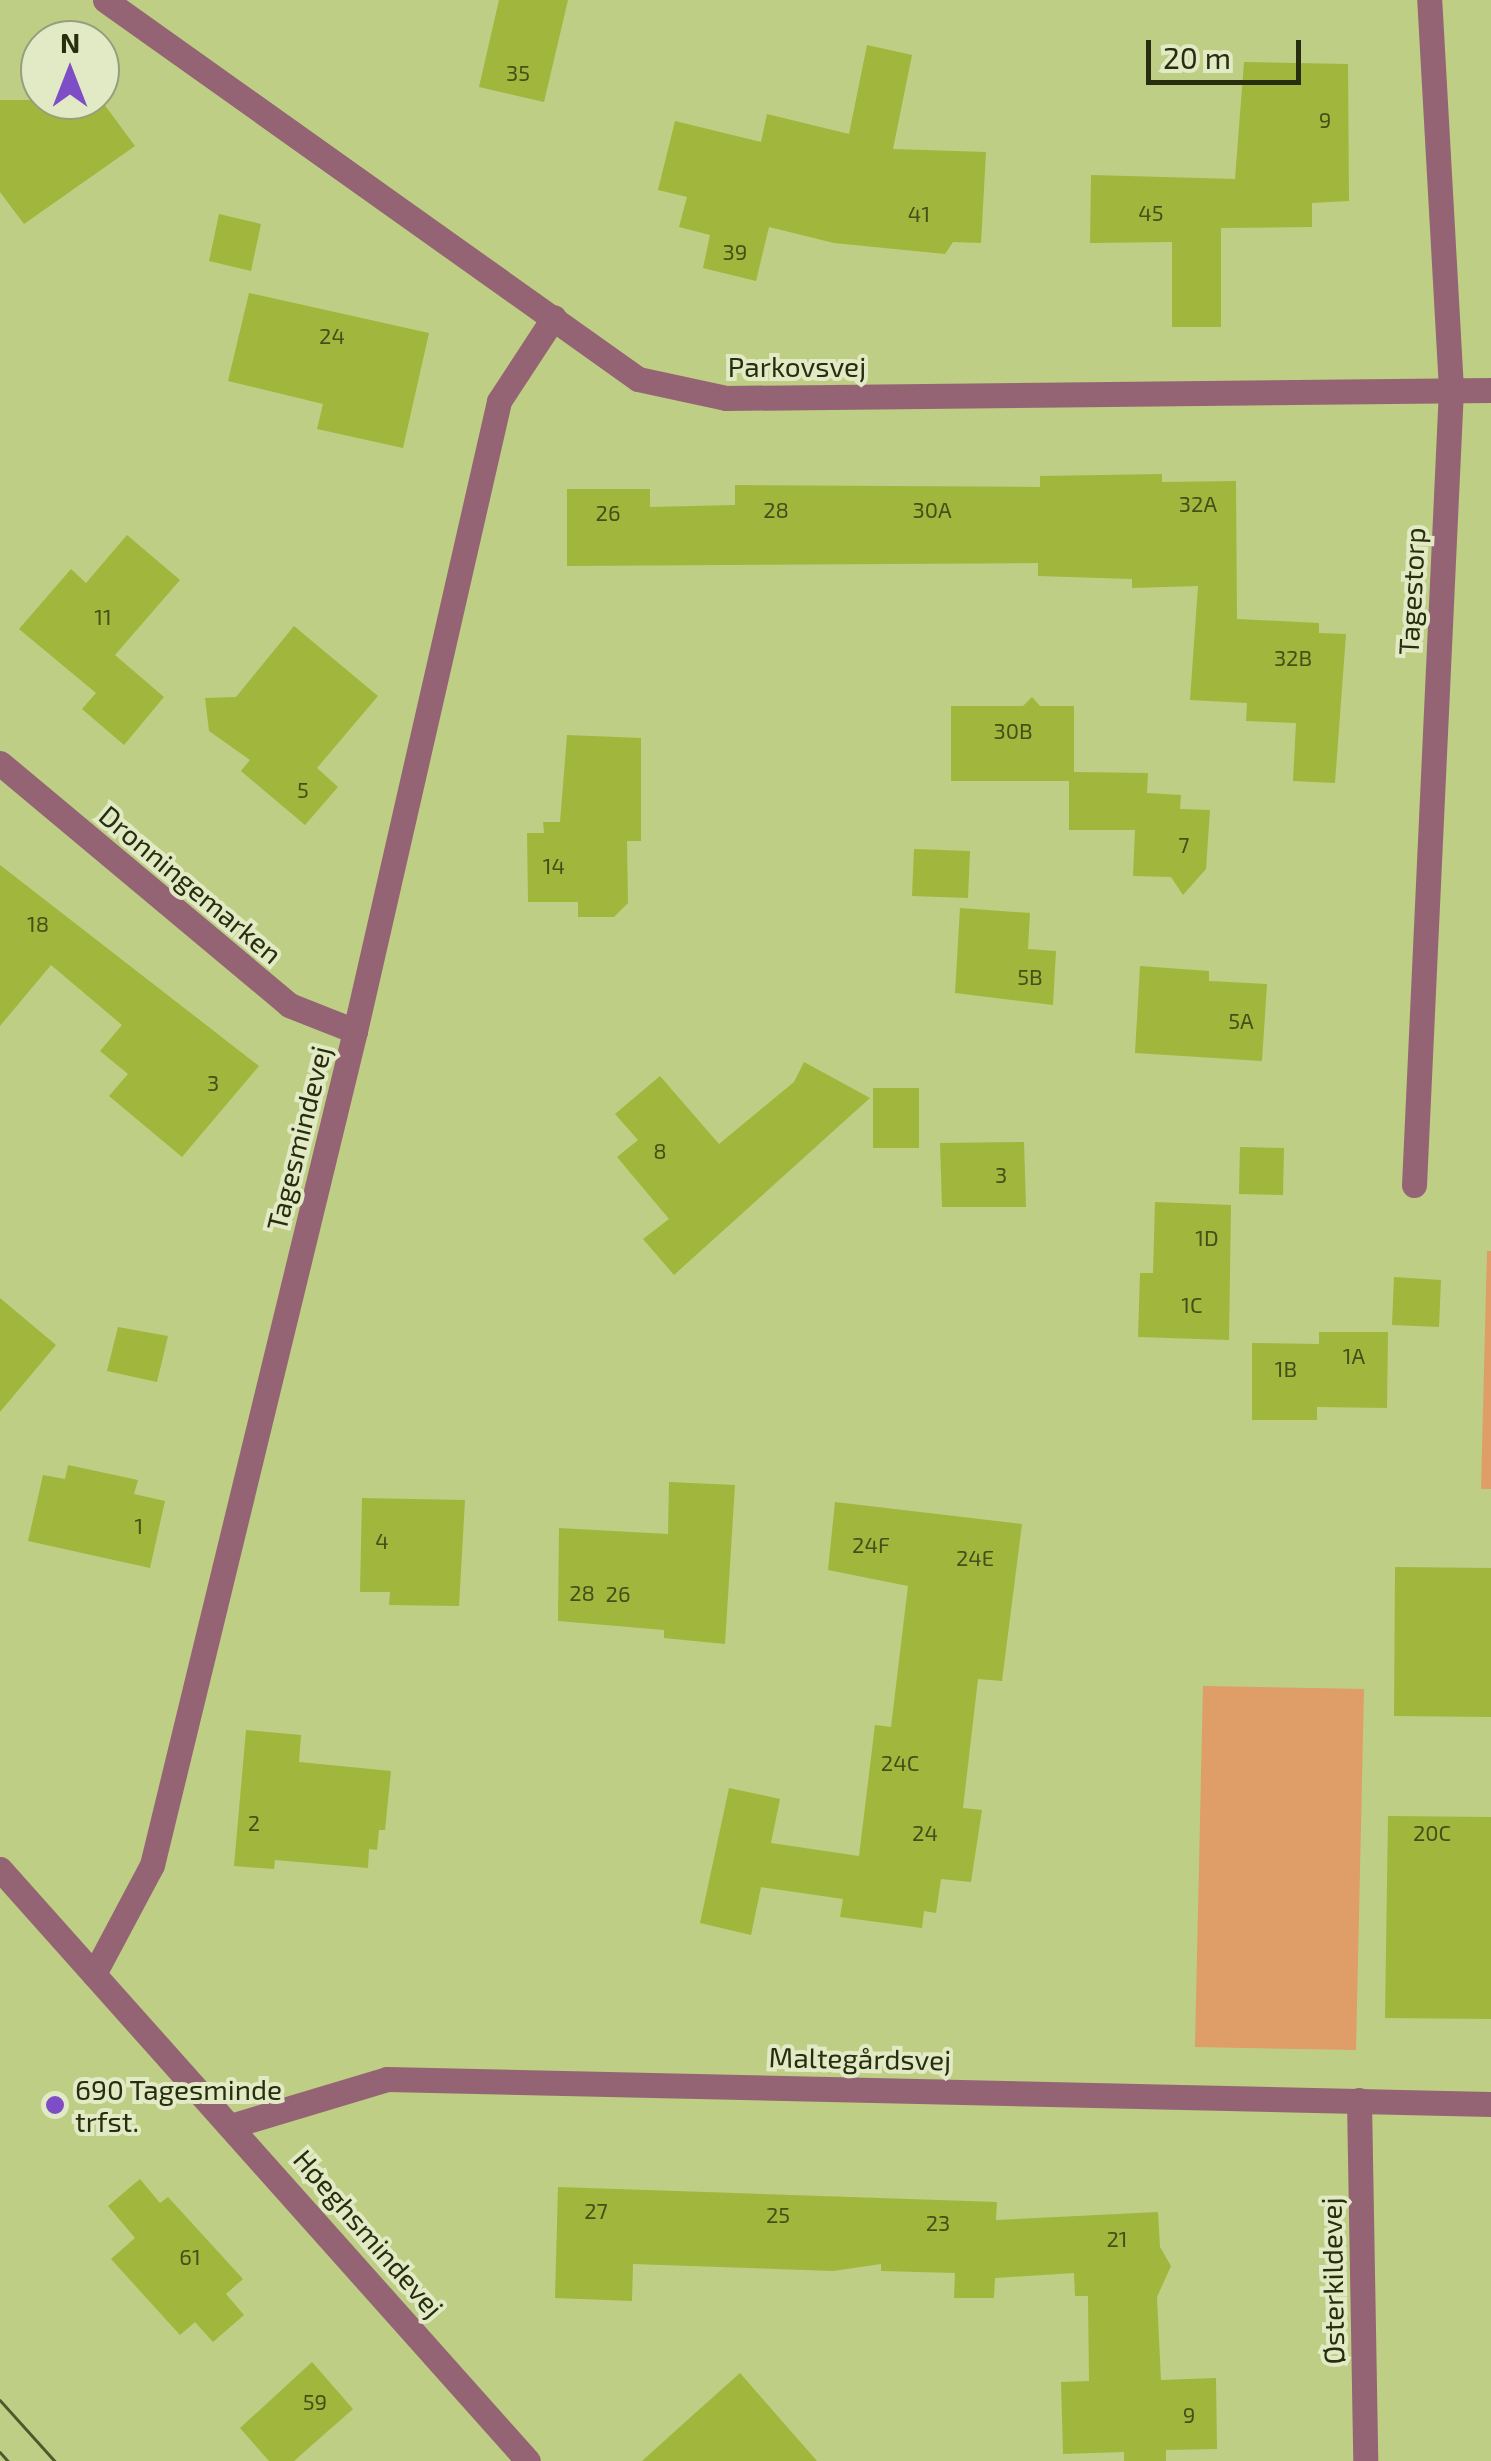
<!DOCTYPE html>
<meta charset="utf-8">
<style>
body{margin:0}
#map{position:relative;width:1491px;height:2461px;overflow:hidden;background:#bece84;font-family:"Exo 2",sans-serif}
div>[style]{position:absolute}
.green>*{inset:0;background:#df9d68}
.building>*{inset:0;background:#a1b63d}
.minor>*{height:25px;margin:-12.5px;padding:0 12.5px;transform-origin:12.5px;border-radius:12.5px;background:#946474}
.tram>*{height:2.5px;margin:-1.25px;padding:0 1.25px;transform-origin:1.25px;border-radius:1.25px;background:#4f582d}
.dots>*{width:28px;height:28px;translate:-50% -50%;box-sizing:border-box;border:5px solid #e1eac5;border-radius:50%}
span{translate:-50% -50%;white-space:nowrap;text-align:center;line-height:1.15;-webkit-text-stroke:8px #e1eac5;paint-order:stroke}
.number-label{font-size:22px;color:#464f1a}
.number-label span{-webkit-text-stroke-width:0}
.street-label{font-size:28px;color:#272d0e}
.poi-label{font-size:28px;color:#272d0e}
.left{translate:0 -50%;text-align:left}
.north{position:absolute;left:20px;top:20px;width:100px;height:100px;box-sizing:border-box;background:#e1eac5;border:2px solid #979e7c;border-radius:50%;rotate:0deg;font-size:28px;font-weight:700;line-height:40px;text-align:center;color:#272d0e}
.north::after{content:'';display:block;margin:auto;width:35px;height:45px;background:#7e4ec6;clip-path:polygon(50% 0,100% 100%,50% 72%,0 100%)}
.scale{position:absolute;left:1146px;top:40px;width:155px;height:45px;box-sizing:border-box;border:5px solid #272d0e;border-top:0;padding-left:12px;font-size:30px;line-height:35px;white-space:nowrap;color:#272d0e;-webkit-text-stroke:8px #e1eac5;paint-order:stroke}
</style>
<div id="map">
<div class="green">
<div style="clip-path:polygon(1487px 1251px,1491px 1251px,1491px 1489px,1481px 1489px)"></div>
<div style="clip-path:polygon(1203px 1686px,1364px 1689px,1356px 2050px,1195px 2047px)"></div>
</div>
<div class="building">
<div style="clip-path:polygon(499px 0,568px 0,544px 102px,479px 87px)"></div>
<div style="clip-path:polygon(867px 45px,912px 55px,893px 149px,986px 152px,981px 243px,953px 242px,945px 254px,834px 243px,769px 227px,756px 281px,703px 268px,710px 235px,679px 227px,687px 197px,658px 190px,675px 121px,761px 142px,767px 114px,849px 134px)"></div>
<div style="clip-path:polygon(1244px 62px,1348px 64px,1349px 201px,1312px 203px,1312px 227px,1221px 228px,1221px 327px,1172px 327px,1172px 242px,1090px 243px,1091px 175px,1235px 179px)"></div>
<div style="clip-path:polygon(0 100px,101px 100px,135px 146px,24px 224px,0 192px)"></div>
<div style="clip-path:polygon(219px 214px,261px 224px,251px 271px,209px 261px)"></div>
<div style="clip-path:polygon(249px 293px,429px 333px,403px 448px,317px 429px,323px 404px,228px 381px)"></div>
<div style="clip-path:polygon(1162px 474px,1162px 482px,1236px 481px,1237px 619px,1319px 623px,1319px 633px,1346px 634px,1335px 783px,1293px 781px,1296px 723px,1246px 721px,1247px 703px,1190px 700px,1198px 586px,1132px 588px,1132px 579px,1038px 576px,1038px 563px,567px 566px,567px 489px,650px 489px,650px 507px,735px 505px,735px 485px,1040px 487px,1040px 476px)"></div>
<div style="clip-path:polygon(127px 535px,180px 580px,115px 655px,164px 697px,124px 745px,82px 709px,96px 693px,19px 629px,71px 569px,86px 583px)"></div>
<div style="clip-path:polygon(294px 626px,378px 696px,317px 768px,338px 787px,305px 825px,241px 771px,250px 760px,209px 731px,205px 698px,236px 697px)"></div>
<div style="clip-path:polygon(1032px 697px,1040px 706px,1074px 706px,1074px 772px,1148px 773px,1147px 793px,1181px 795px,1180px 809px,1210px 810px,1206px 869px,1183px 895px,1171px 877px,1133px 876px,1135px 830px,1069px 830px,1069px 781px,951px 781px,951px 706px,1023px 706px)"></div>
<div style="clip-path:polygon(567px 735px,641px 738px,641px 841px,627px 841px,628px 903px,614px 917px,578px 917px,578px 902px,528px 902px,527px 833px,544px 833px,543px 822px,560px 822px)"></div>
<div style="clip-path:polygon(914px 849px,970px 851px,968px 898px,912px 896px)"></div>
<div style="clip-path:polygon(0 865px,259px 1066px,182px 1157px,109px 1096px,128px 1074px,100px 1051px,122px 1025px,51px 965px,0 1026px)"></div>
<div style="clip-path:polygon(960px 908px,1030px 913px,1028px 949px,1056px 951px,1053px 1005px,955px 993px)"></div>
<div style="clip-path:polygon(1140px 966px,1209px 971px,1209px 981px,1267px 984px,1262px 1061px,1135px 1053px)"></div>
<div style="clip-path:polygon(804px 1062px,870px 1098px,674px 1275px,643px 1239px,669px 1219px,617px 1157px,638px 1140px,615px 1114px,660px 1076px,719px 1144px,794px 1082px)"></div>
<div style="clip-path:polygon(873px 1088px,919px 1088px,919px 1148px,873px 1148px)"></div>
<div style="clip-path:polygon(1024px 1142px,1026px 1207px,942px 1207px,940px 1143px)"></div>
<div style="clip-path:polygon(1240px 1147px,1284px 1148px,1283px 1195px,1239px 1194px)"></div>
<div style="clip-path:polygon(1155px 1202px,1231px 1205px,1229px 1340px,1138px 1337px,1140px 1273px,1153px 1273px)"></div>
<div style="clip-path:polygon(1394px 1277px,1441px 1280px,1439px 1327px,1392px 1325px)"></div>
<div style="clip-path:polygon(0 1298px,56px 1345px,0 1412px)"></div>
<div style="clip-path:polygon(118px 1327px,168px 1336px,157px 1382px,107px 1371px)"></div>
<div style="clip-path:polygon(1319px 1332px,1388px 1332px,1387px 1408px,1317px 1407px,1317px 1420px,1252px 1420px,1252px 1343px,1319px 1344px)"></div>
<div style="clip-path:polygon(68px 1465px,138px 1480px,134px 1494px,165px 1501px,150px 1568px,28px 1541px,43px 1475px,65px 1479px)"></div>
<div style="clip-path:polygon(669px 1482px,735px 1485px,725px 1644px,664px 1638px,664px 1630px,558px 1621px,559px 1528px,668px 1534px)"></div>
<div style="clip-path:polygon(362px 1498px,465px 1500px,459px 1606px,389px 1605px,390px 1592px,360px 1592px)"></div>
<div style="clip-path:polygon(835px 1502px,1022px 1524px,1002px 1681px,978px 1679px,963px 1808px,982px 1810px,971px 1882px,941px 1879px,936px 1913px,924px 1911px,922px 1928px,840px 1917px,843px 1899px,761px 1887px,751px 1935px,700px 1923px,729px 1788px,780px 1799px,771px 1843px,859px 1856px,875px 1725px,891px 1727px,908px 1586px,828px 1570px)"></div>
<div style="clip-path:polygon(1395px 1567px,1491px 1568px,1491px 1717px,1394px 1716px)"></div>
<div style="clip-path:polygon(246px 1730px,301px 1735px,299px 1762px,391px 1771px,385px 1830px,379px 1830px,377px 1850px,369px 1849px,368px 1868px,275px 1860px,274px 1869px,234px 1866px)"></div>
<div style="clip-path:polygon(1388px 1816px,1491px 1817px,1491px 2019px,1385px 2018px)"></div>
<div style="clip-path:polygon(140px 2179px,160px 2203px,168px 2197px,243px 2279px,226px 2294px,244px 2315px,213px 2342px,195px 2322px,180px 2335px,111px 2259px,135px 2238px,108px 2206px)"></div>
<div style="clip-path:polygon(558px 2187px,997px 2202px,996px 2220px,1158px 2212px,1160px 2247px,1171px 2266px,1157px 2297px,1161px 2380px,1216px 2378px,1217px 2449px,1166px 2450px,1166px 2461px,1124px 2461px,1124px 2452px,1063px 2454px,1061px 2382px,1089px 2381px,1088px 2296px,1075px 2296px,1074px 2273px,995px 2278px,994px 2298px,954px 2298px,955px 2273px,881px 2271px,881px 2264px,833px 2271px,633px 2264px,632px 2301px,555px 2298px)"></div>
<div style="clip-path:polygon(312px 2362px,353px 2409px,294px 2461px,269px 2461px,240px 2428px)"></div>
<div style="clip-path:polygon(740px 2373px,817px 2461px,642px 2461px,683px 2424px)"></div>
</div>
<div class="minor">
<div style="left:105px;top:0;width:654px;rotate:35.42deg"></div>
<div style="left:638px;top:379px;width:90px;rotate:12.2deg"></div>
<div style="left:726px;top:398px;width:765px;rotate:-0.6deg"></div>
<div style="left:0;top:763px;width:377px;rotate:39.9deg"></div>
<div style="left:289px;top:1005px;width:71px;rotate:21.5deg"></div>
<div style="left:1414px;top:1185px;width:797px;rotate:-87.34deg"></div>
<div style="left:1451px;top:389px;width:390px;rotate:-93.2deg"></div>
<div style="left:0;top:1869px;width:793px;rotate:48.27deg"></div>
<div style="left:94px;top:1974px;width:123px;rotate:-62deg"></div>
<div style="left:152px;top:1865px;width:858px;rotate:-76.32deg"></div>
<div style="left:355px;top:1031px;width:646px;rotate:-77.12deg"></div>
<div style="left:499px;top:401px;width:100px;rotate:-56.8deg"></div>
<div style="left:1359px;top:2100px;width:361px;rotate:89deg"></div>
<div style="left:234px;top:2125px;width:160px;rotate:-16.7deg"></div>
<div style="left:387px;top:2079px;width:1104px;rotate:1.3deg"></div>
</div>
<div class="tram">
<div style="left:0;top:2400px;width:82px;rotate:48deg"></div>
<div style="left:0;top:2452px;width:12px;rotate:48deg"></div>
</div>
<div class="dots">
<div style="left:55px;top:2105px;background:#7e4ec6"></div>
</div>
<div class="number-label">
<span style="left:518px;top:73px">35</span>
<span style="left:1325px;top:120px">9</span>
<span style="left:1151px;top:213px">45</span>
<span style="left:919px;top:214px">41</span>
<span style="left:735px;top:252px">39</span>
<span style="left:332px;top:336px">24</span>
<span style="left:1198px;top:504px">32A</span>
<span style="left:776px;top:510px">28</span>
<span style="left:932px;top:510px">30A</span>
<span style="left:608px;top:513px">26</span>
<span style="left:103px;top:617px">11</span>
<span style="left:1293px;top:658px">32B</span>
<span style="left:1013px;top:731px">30B</span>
<span style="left:303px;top:790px">5</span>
<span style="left:1184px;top:845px">7</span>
<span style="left:554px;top:866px">14</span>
<span style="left:38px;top:924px">18</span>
<span style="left:1030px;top:977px">5B</span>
<span style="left:1241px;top:1021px">5A</span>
<span style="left:213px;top:1083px">3</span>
<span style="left:660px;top:1151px">8</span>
<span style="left:1001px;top:1175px">3</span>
<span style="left:1207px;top:1238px">1D</span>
<span style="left:1192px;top:1305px">1C</span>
<span style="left:1354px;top:1356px">1A</span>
<span style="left:1286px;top:1369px">1B</span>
<span style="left:139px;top:1526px">1</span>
<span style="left:382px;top:1541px">4</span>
<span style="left:871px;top:1545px">24F</span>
<span style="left:975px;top:1558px">24E</span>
<span style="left:582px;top:1593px">28</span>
<span style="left:618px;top:1594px">26</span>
<span style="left:900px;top:1763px">24C</span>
<span style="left:254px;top:1823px">2</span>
<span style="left:925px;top:1833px">24</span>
<span style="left:1432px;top:1833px">20C</span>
<span style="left:596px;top:2211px">27</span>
<span style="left:778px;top:2215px">25</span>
<span style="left:938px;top:2223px">23</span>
<span style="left:1117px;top:2239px">21</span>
<span style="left:190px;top:2257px">61</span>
<span style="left:315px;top:2402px">59</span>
<span style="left:1189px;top:2415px">9</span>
</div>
<div class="street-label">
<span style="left:797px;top:366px">Parkovsvej</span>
<span style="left:1411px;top:591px;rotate:-87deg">Tagestorp</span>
<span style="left:191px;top:884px;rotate:40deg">Dronningemarken</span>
<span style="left:298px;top:1138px;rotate:-76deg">Tagesmindevej</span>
<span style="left:860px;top:2058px;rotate:1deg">Maltegårdsvej</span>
<span style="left:369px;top:2233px;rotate:49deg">Høeghsmindevej</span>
<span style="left:1332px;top:2281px;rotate:-91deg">Østerkildevej</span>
</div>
<div class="poi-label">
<span class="left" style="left:75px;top:2105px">690 Tagesminde<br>trfst.</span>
</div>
<div class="north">N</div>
<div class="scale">20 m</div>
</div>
